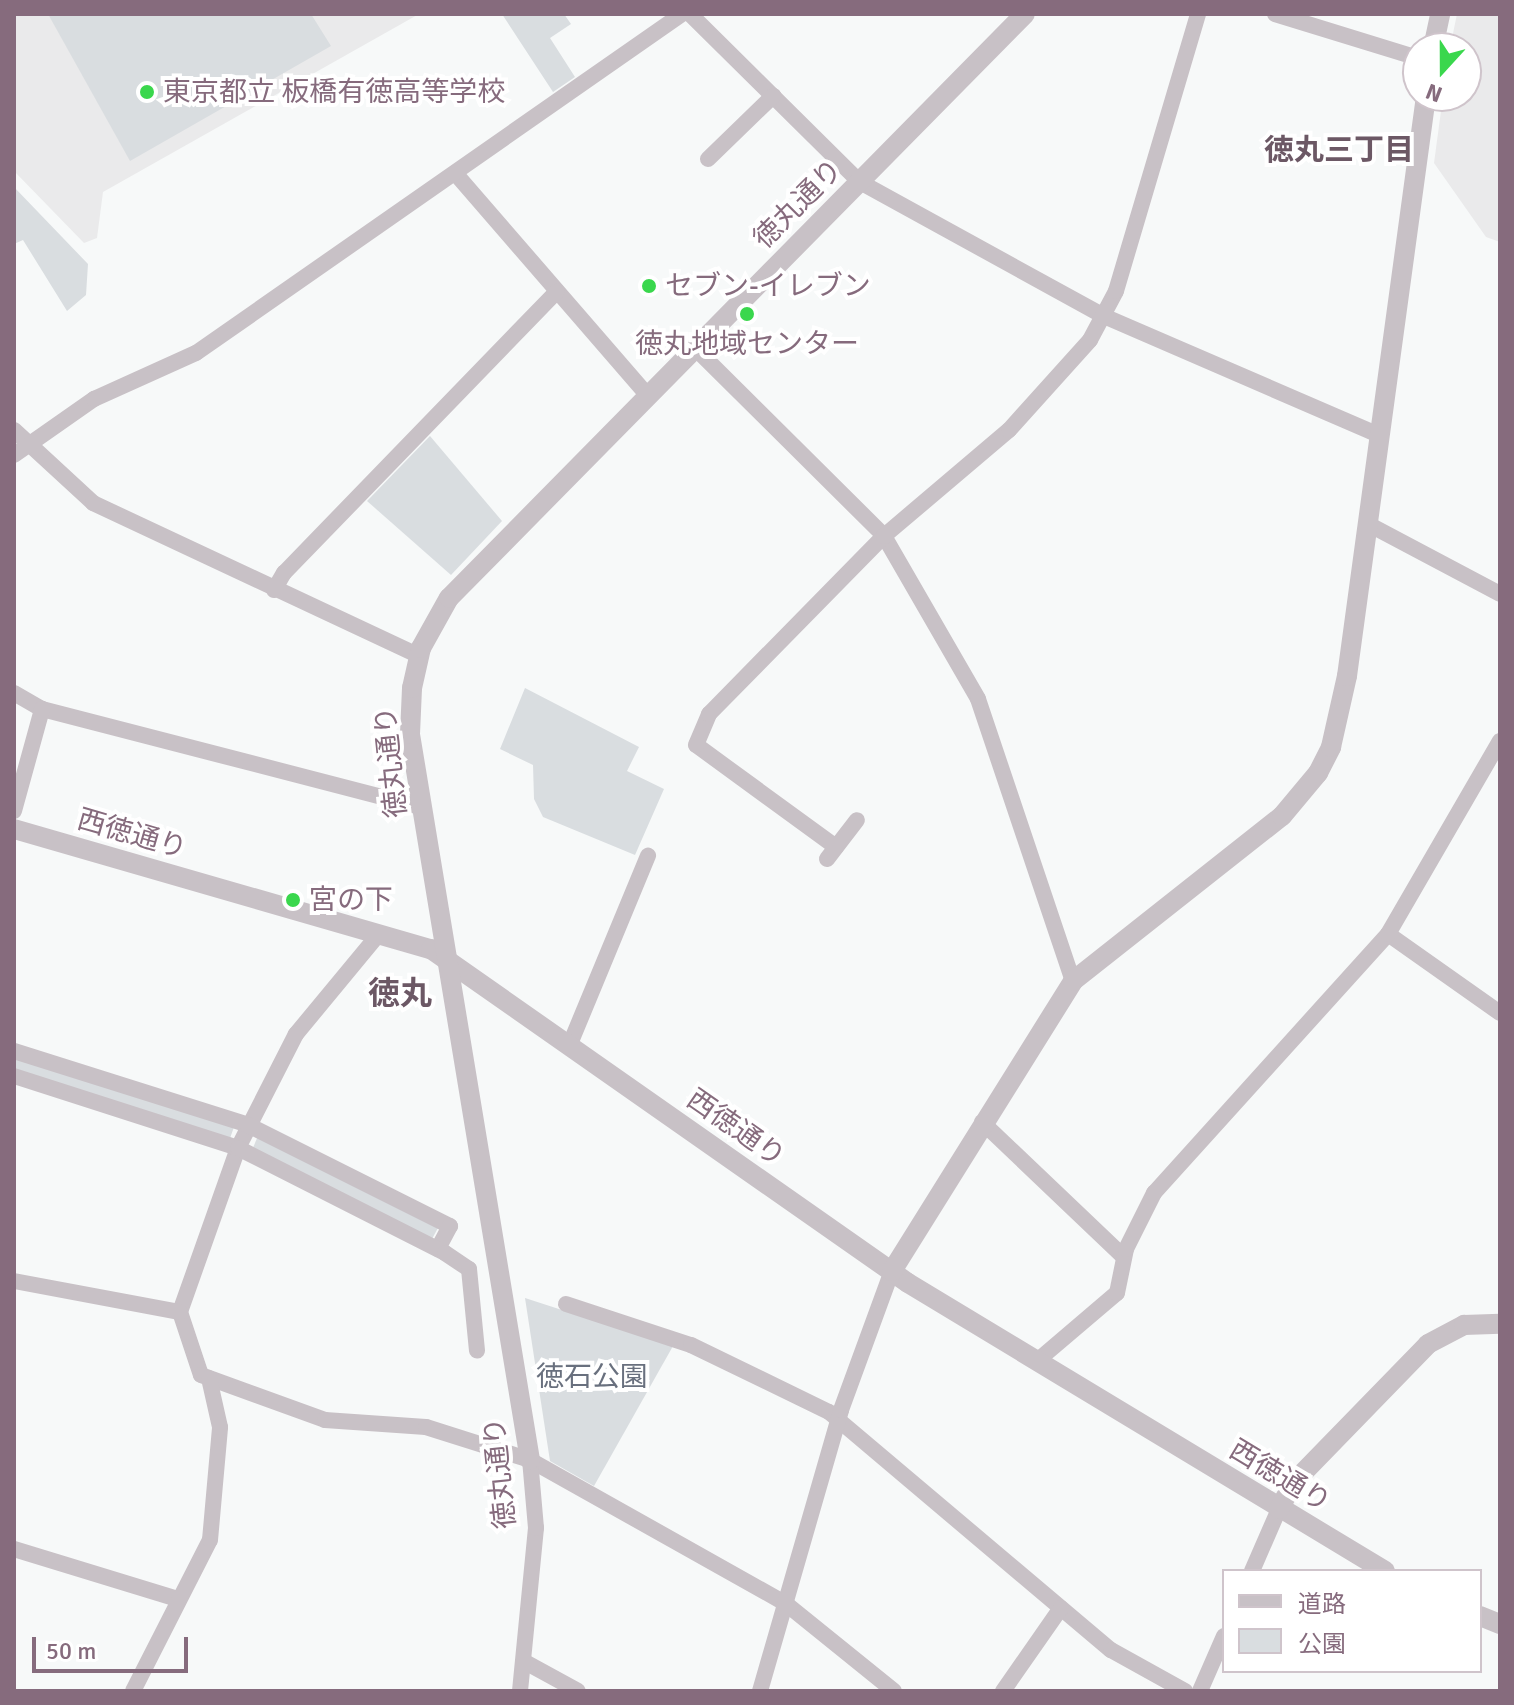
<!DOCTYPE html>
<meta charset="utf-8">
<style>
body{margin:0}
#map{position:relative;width:1514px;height:1705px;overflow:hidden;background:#f7f9f9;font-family:Signika,"Noto Sans JP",sans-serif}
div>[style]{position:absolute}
.built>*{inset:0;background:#eaeaeb}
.green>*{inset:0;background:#d9dde0}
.minor>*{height:16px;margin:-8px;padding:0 8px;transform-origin:8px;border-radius:8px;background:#c8c1c6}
.tertiary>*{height:20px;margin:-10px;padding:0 10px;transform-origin:10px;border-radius:10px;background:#c8c1c6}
.dots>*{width:22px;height:22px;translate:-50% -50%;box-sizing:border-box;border:4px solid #fff;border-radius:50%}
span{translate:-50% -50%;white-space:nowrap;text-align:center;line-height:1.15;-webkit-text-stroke:8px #fff;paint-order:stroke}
.poi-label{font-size:28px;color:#866b7d}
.left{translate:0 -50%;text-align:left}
.street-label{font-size:28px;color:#866b7d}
.park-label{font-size:28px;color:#69707e}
.neighbourhood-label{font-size:30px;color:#6c5865;font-weight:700}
.quarter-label{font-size:32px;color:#6c5865;font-weight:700}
.frame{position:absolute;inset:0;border:16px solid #866b7d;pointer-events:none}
.legend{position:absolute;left:1222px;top:1569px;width:260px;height:104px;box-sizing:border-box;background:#fff;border:2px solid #cfc4cb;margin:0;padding:10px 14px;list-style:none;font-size:24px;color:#866b7d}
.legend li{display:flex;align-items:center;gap:16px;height:40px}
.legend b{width:40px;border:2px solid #cfc4cb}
.north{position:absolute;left:1402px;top:32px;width:80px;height:80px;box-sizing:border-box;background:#fff;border:2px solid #cfc4cb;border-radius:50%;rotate:201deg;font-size:22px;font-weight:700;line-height:32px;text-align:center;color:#866b7d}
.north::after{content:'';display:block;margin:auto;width:28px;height:36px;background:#3ad74d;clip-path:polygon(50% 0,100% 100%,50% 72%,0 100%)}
.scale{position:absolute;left:32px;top:1637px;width:156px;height:36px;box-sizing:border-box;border:4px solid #866b7d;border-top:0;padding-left:10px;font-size:24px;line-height:28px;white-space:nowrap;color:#866b7d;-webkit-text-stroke:6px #fff;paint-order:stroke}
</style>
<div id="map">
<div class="built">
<div style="clip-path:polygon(14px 14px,419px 14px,103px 192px,97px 238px,84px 243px,14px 171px)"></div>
<div style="clip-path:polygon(1457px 14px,1500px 14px,1500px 242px,1486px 237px,1434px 163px,1443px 96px,1466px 96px,1466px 48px,1450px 48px)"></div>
</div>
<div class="green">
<div style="clip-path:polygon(48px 14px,311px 14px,331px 46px,130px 161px)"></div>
<div style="clip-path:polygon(502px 14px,564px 14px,571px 24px,550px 38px,575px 77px,553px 92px)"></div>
<div style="clip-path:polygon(14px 187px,88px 264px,86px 295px,67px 311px,23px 240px,14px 244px)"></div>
<div style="clip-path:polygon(430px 436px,502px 521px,451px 575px,367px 501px)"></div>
<div style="clip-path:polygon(525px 688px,639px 747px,627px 771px,664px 789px,635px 855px,543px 817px,534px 799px,533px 765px,500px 749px)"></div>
<div style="clip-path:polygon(14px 1056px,234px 1127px,229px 1141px,14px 1072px)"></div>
<div style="clip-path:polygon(258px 1136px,439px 1226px,432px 1239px,252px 1150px)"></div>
<div style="clip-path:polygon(525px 1298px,673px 1346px,594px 1486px,550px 1461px)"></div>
</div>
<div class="minor">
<div style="left:690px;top:14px;width:239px;rotate:44.7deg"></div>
<div style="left:860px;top:182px;width:281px;rotate:28.8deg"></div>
<div style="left:1106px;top:317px;width:297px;rotate:23.4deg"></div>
<div style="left:1275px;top:14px;width:150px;rotate:17.1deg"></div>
<div style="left:708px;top:159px;width:91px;rotate:-44.1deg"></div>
<div style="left:455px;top:173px;width:296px;rotate:49.1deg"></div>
<div style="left:695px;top:348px;width:267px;rotate:44.8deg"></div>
<div style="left:884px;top:536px;width:188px;rotate:60deg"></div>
<div style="left:978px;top:699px;width:298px;rotate:71.4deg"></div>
<div style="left:14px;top:430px;width:108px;rotate:42.7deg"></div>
<div style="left:93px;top:503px;width:360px;rotate:25.1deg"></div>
<div style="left:14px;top:455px;width:98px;rotate:-35deg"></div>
<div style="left:94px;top:399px;width:112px;rotate:-24.3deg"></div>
<div style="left:196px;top:353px;width:593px;rotate:-34.9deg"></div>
<div style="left:1368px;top:524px;width:149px;rotate:27.9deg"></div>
<div style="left:274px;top:590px;width:20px;rotate:-60deg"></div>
<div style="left:284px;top:573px;width:392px;rotate:-45.9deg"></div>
<div style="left:14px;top:693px;width:32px;rotate:30deg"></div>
<div style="left:42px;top:709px;width:392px;rotate:14.5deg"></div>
<div style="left:14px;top:811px;width:106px;rotate:-74.6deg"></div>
<div style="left:836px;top:847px;width:173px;rotate:-143.9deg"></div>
<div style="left:696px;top:745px;width:34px;rotate:-67deg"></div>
<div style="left:709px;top:714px;width:250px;rotate:-45.5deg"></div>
<div style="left:884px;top:536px;width:164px;rotate:-40.3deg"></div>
<div style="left:1009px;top:430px;width:121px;rotate:-48deg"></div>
<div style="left:1090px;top:340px;width:55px;rotate:-62deg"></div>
<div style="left:1116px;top:291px;width:289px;rotate:-73.5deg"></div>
<div style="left:827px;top:859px;width:49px;rotate:-52.4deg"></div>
<div style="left:1388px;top:934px;width:137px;rotate:35.2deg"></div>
<div style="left:378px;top:935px;width:129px;rotate:129.6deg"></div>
<div style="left:296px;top:1034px;width:128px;rotate:117deg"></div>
<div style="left:238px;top:1148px;width:174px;rotate:109.5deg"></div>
<div style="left:180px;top:1312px;width:66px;rotate:71.6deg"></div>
<div style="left:201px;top:1375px;width:132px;rotate:19.9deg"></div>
<div style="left:325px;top:1420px;width:101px;rotate:4deg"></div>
<div style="left:426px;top:1427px;width:109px;rotate:17.6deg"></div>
<div style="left:530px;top:1460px;width:292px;rotate:29.3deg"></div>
<div style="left:785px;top:1603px;width:140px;rotate:38.9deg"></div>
<div style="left:570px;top:1044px;width:204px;rotate:-67.5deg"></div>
<div style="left:14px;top:1051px;width:245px;rotate:17.5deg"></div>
<div style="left:248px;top:1125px;width:226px;rotate:26.6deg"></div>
<div style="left:450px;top:1226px;width:26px;rotate:118deg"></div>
<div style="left:14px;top:1076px;width:235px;rotate:17.8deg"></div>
<div style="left:238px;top:1148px;width:232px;rotate:26.9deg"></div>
<div style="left:445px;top:1253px;width:29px;rotate:34deg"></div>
<div style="left:469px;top:1269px;width:82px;rotate:84.4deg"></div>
<div style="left:982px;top:1122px;width:196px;rotate:43.6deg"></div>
<div style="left:14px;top:1281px;width:169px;rotate:10.6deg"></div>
<div style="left:566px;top:1304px;width:132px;rotate:18.2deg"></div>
<div style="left:691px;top:1345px;width:153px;rotate:25.9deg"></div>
<div style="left:829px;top:1412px;width:369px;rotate:40.2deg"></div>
<div style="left:1111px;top:1650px;width:85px;rotate:29deg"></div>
<div style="left:1037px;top:1361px;width:105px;rotate:-40.4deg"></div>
<div style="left:1117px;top:1293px;width:45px;rotate:-78.4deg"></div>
<div style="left:1126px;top:1249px;width:63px;rotate:-63.4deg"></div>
<div style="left:1154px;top:1193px;width:349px;rotate:-47.9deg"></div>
<div style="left:1388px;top:934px;width:223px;rotate:-59.9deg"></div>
<div style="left:14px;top:1549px;width:171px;rotate:17deg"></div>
<div style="left:1252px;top:1571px;width:68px;rotate:-66.5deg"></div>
<div style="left:525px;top:1662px;width:60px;rotate:28.7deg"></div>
<div style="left:133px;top:1691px;width:169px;rotate:-63deg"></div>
<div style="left:210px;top:1540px;width:113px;rotate:-84.9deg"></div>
<div style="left:220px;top:1427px;width:50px;rotate:-102.7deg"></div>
<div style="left:520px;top:1691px;width:164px;rotate:-84.4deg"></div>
<div style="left:536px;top:1528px;width:68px;rotate:-95deg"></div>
<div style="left:760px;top:1691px;width:292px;rotate:-73.9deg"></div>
<div style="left:841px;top:1410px;width:148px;rotate:-69.9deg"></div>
<div style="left:1003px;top:1691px;width:101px;rotate:-55.1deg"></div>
<div style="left:1200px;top:1691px;width:60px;rotate:-66.4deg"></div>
</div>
<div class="tertiary">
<div style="left:1433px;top:48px;width:35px;rotate:-78deg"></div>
<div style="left:14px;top:829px;width:434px;rotate:16.1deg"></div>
<div style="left:431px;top:949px;width:582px;rotate:35deg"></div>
<div style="left:908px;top:1283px;width:557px;rotate:31.12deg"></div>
<div style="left:892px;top:1271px;width:342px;rotate:-58deg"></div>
<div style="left:1073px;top:981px;width:266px;rotate:-38.3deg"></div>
<div style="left:1282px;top:816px;width:56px;rotate:-50.1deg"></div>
<div style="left:1318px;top:773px;width:29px;rotate:-63deg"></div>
<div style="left:1331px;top:747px;width:73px;rotate:-77.3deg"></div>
<div style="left:1347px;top:676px;width:585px;rotate:-82.24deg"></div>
<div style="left:530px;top:1460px;width:736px;rotate:-99.39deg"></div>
<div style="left:410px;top:734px;width:46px;rotate:-87.5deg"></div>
<div style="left:412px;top:688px;width:41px;rotate:-77.3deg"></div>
<div style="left:421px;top:648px;width:57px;rotate:-60.8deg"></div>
<div style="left:449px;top:598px;width:820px;rotate:-45.4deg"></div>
<div style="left:1279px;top:1509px;width:31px;rotate:-61deg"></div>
<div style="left:1294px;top:1482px;width:192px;rotate:-45.8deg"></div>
<div style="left:1428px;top:1344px;width:41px;rotate:-27.8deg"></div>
<div style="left:1464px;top:1325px;width:36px;rotate:-2deg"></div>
<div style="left:1480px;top:1616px;width:22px;rotate:22deg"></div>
</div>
<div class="dots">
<div style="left:147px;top:92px;background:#3ad74d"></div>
<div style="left:649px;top:286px;background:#3ad74d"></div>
<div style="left:747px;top:314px;background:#3ad74d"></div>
<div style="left:293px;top:900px;background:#3ad74d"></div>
</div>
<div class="poi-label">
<span class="left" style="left:163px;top:92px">東京都立 板橋有徳高等学校</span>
<span class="left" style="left:665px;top:286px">セブン-イレブン</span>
<span style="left:747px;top:344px">徳丸地域センター</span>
<span class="left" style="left:309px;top:900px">宮の下</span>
</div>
<div class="street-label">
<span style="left:798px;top:204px;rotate:-45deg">徳丸通り</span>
<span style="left:391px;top:762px;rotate:-96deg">徳丸通り</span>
<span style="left:132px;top:834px;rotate:16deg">西徳通り</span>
<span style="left:736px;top:1128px;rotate:35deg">西徳通り</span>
<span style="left:500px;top:1473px;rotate:-96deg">徳丸通り</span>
<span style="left:1280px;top:1476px;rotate:31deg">西徳通り</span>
</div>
<div class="park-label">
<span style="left:592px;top:1377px">徳石公園</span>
</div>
<div class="neighbourhood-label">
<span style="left:1339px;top:151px">徳丸三丁目</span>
</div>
<div class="quarter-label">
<span style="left:400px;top:994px">徳丸</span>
</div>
<div class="frame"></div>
<ul class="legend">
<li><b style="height:10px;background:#c8c1c6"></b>道路</li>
<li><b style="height:22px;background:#d9dde0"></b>公園</li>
</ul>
<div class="north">N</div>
<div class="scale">50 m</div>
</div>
